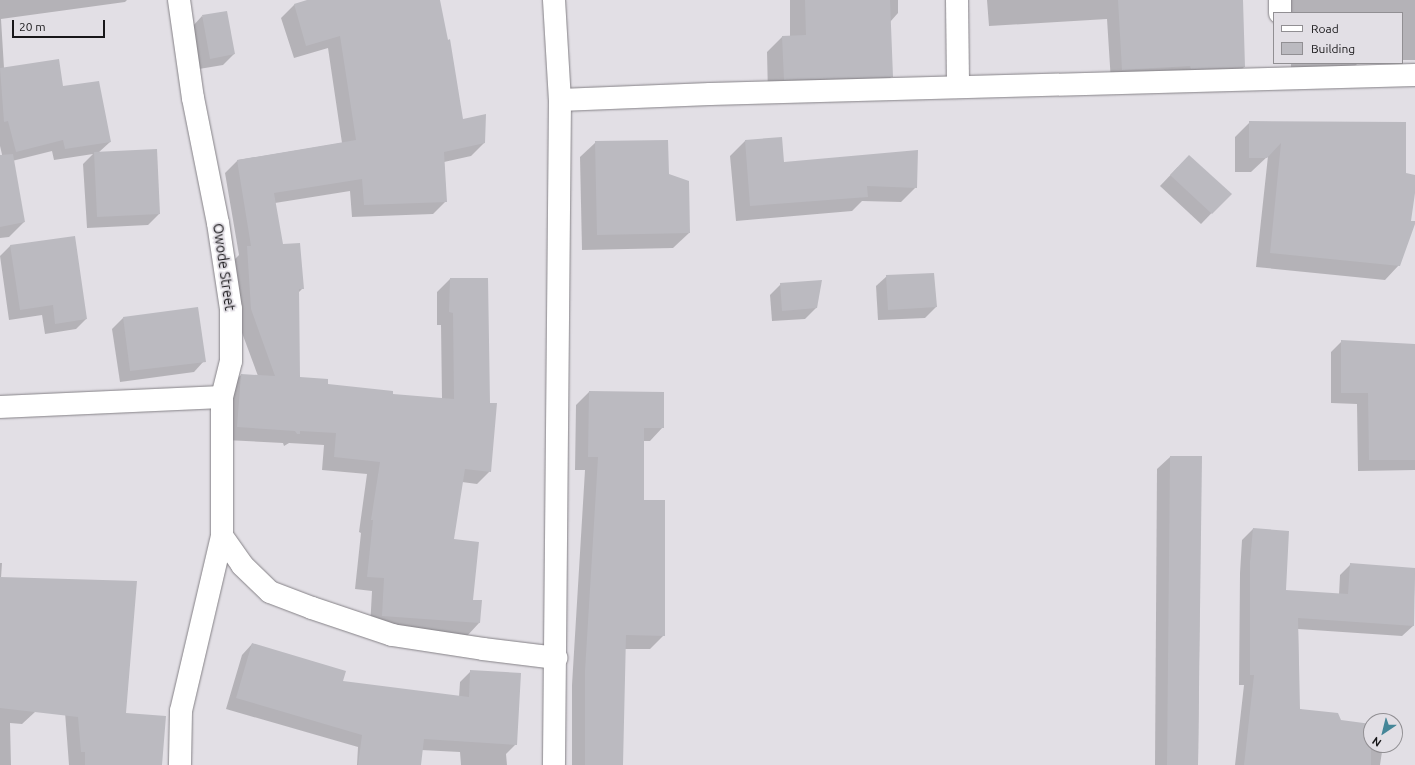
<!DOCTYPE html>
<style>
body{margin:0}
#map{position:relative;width:1415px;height:765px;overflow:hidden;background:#e2dfe5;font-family:Ubuntu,sans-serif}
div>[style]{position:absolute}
.shadow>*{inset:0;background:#0003}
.building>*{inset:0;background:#bbbac0}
.roads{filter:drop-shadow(0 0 1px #858287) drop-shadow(0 0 1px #858287)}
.minor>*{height:22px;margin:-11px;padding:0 11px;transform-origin:11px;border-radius:11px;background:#fff}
.secondary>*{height:22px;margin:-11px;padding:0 11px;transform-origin:11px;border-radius:11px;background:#fff}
span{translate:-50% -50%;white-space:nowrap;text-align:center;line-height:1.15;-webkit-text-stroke:3.5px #e2dfe5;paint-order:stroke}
.street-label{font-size:14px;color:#181719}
.legend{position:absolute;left:1273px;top:12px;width:130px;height:52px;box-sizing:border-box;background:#e2dfe5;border:1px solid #918f93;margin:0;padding:5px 7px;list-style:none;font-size:12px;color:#181719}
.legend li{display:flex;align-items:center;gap:8px;height:20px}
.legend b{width:20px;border:1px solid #918f93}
.north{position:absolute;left:1363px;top:713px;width:40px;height:40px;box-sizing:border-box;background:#e2dfe5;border:1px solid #918f93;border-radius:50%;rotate:215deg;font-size:11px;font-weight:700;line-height:16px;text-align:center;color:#181719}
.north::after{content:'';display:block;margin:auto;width:14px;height:18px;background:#458698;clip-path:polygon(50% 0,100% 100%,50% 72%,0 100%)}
.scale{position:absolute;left:12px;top:20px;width:93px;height:18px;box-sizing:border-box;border:2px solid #181719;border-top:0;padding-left:5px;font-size:12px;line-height:14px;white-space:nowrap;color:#181719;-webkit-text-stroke:3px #e2dfe5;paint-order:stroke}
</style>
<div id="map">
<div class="shadow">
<div style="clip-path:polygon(0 0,127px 0,125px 2px,1px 19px,4px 68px,63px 87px,110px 142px,98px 153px,159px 214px,148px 225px,87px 228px,83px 164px,93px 154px,54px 160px,52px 151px,4px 163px,0 146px)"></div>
<div style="clip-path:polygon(310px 0,439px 0,462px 120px,484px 143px,471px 156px,444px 162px,446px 201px,433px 214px,352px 217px,350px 191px,275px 203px,282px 245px,303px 288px,298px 293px,299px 378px,327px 385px,392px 395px,442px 399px,441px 325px,437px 325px,437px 292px,450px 279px,490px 471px,477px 484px,462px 482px,453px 540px,472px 601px,481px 601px,479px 623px,467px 636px,370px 628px,372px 591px,355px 589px,361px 533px,359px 532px,367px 474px,322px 470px,324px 445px,289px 443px,284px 446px,283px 443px,225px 440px,228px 387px,241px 375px,258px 376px,238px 322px,234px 260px,239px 255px,225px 173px,238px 160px,342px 143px,328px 48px,294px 58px,281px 18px,294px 5px)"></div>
<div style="clip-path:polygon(790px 0,898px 0,898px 13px,890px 22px,892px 76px,877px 92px,768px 95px,767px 52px,782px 37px,790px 37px)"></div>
<div style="clip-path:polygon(987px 0,1242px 0,1244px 67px,1233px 78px,1111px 82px,1107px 19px,989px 26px)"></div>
<div style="clip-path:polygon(1288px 0,1415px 0,1415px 60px,1402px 60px,1402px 13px,1289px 13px)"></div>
<div style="clip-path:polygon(202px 16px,234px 54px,223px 65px,199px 69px,192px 27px)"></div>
<div style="clip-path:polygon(1291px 63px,1365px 63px,1357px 64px,1353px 68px,1291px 70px)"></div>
<div style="clip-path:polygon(1250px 122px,1405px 174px,1415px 176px,1415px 185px,1399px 265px,1385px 280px,1256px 267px,1268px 156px,1251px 172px,1235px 172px,1235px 137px)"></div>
<div style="clip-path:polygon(781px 138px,783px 163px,916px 187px,901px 202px,862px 201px,852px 211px,736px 221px,730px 156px,745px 141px)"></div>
<div style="clip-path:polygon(596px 142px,668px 175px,689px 233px,673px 248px,582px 250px,580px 157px)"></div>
<div style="clip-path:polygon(1178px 167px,1230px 194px,1201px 224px,1160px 186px)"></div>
<div style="clip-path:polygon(0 182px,24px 222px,9px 237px,0 238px)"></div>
<div style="clip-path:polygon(74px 237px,86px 319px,76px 329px,45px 334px,42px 315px,9px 320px,0 256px,10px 246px)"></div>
<div style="clip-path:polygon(887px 276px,936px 307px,925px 318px,878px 320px,876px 286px)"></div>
<div style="clip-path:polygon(781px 284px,816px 308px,805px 319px,772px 321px,770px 295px)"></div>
<div style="clip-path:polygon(123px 318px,204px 361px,194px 372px,120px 382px,112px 329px)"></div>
<div style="clip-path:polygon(1342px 341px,1415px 345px,1415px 470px,1358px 471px,1357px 404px,1331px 403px,1331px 352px)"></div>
<div style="clip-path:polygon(589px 392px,663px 427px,650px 441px,643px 441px,643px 501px,664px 635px,650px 649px,625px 649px,622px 765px,572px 765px,572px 685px,585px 470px,575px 470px,576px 405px)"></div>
<div style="clip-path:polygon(1170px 457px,1201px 457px,1198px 765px,1155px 765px,1157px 469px)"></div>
<div style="clip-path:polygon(1253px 529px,1285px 591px,1339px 595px,1340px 575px,1351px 564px,1415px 569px,1413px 626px,1402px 636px,1298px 629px,1299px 709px,1340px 721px,1371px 725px,1371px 745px,1383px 745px,1380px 765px,1235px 765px,1244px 685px,1239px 685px,1240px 573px,1242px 540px)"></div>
<div style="clip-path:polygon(0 563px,2px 563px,1px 578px,35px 712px,22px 724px,10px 723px,11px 765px,0 765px)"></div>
<div style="clip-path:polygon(56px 593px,125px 714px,161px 765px,69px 765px)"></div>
<div style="clip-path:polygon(252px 644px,342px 682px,459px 697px,460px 682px,471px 671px,516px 744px,506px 754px,507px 765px,461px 765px,460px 752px,421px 750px,420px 765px,357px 765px,358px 747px,226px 709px,242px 655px)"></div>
</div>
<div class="building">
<div style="clip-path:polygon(307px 0,440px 0,448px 40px,450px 39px,463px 119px,486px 114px,485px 143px,444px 152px,447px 202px,364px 205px,362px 179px,274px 193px,283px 244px,300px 243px,304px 289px,299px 289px,300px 377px,328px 379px,328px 384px,393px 391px,393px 394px,454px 399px,453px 313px,449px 312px,450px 278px,488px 278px,490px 403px,497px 403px,491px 472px,465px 469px,454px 539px,479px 542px,473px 600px,482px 600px,480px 623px,382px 616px,384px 578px,367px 577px,373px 520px,371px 520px,380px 462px,334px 457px,336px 433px,300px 431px,300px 434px,297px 434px,295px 431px,237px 427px,241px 374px,275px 376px,251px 309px,247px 246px,251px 246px,237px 160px,356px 140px,340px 36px,306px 46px,294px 4px)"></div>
<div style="clip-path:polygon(805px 0,890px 0,893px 77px,784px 80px,782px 36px,806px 35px)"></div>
<div style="clip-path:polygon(1118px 0,1243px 0,1245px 67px,1191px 69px,1190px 66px,1122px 70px)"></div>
<div style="clip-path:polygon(227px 11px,235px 54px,210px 59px,202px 15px)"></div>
<div style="clip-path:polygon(59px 59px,63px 86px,99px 81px,111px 142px,65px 149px,63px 140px,16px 152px,8px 121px,4px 122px,0 68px)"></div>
<div style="clip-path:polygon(1249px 121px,1406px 122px,1406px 173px,1415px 175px,1415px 193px,1411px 221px,1415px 221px,1415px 224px,1400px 266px,1270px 253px,1281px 143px,1267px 158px,1249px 158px)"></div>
<div style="clip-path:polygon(782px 137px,784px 162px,918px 150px,917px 188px,867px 186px,868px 197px,750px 206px,745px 140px)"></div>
<div style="clip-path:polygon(668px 140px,669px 174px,689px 181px,690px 233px,597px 235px,595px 141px)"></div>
<div style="clip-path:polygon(157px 149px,160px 214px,97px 217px,94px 152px)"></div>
<div style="clip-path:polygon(13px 154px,25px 222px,0 227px,0 155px)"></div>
<div style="clip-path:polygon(1189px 155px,1232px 194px,1212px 214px,1170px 175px)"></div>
<div style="clip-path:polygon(75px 236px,87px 319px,55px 324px,53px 305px,20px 310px,10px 245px)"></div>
<div style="clip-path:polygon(934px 273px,937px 307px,888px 310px,886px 275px)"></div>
<div style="clip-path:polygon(822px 280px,817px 308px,782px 311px,780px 283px)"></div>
<div style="clip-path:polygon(198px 307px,206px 362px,130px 371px,123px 317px)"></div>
<div style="clip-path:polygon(1341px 340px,1415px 344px,1415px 460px,1369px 460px,1368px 393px,1341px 393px)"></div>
<div style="clip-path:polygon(589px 391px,664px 392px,664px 428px,644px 428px,644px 500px,665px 500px,665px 636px,626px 635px,623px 765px,585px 765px,585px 671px,598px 457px,588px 457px)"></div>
<div style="clip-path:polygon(1170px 456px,1202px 456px,1198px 765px,1167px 765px)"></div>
<div style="clip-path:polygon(1253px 528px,1289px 531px,1286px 590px,1348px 594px,1350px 563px,1415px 568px,1414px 626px,1298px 618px,1300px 709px,1338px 713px,1341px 720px,1371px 724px,1371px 765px,1244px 765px,1254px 675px,1250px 675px,1250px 562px)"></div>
<div style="clip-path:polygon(0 577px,137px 581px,126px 713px,166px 716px,162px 765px,85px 765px,85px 752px,81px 752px,78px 717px,0 708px)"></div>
<div style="clip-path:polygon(252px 643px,346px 671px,343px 681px,469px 697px,470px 670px,521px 673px,517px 745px,424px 739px,421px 765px,358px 765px,362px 735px,236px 698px)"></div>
</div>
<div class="roads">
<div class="minor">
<div style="left:179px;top:0;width:99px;rotate:81.9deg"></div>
<div style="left:193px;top:98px;width:127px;rotate:78.7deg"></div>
<div style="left:218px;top:223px;width:87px;rotate:81.4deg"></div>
<div style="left:231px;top:309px;width:52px;rotate:90deg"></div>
<div style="left:231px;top:361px;width:37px;rotate:104deg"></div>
<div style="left:222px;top:397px;width:139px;rotate:90deg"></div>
<div style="left:222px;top:536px;width:180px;rotate:103.2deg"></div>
<div style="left:181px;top:711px;width:54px;rotate:91.1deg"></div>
<div style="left:957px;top:0;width:87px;rotate:89.3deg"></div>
<div style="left:1280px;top:0;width:13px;rotate:90deg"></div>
<div style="left:560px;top:100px;width:150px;rotate:-2.3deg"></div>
<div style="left:710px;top:94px;width:705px;rotate:-1.54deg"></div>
<div style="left:0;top:407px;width:222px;rotate:-2.6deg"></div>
<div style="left:222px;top:536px;width:35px;rotate:55deg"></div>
<div style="left:242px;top:565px;width:39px;rotate:44deg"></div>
<div style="left:270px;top:592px;width:45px;rotate:20.9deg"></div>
<div style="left:312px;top:608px;width:84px;rotate:18.6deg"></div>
<div style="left:392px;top:635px;width:92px;rotate:8.7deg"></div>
<div style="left:483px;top:649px;width:74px;rotate:7deg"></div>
</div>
<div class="secondary">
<div style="left:554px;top:0;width:100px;rotate:86.6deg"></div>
<div style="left:560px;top:100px;width:665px;rotate:90.52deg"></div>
</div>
</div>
<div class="street-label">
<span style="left:224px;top:267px;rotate:82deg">Owode Street</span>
</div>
<ul class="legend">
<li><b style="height:5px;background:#fff"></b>Road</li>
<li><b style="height:11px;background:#bbbac0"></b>Building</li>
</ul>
<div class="north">N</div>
<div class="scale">20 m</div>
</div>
